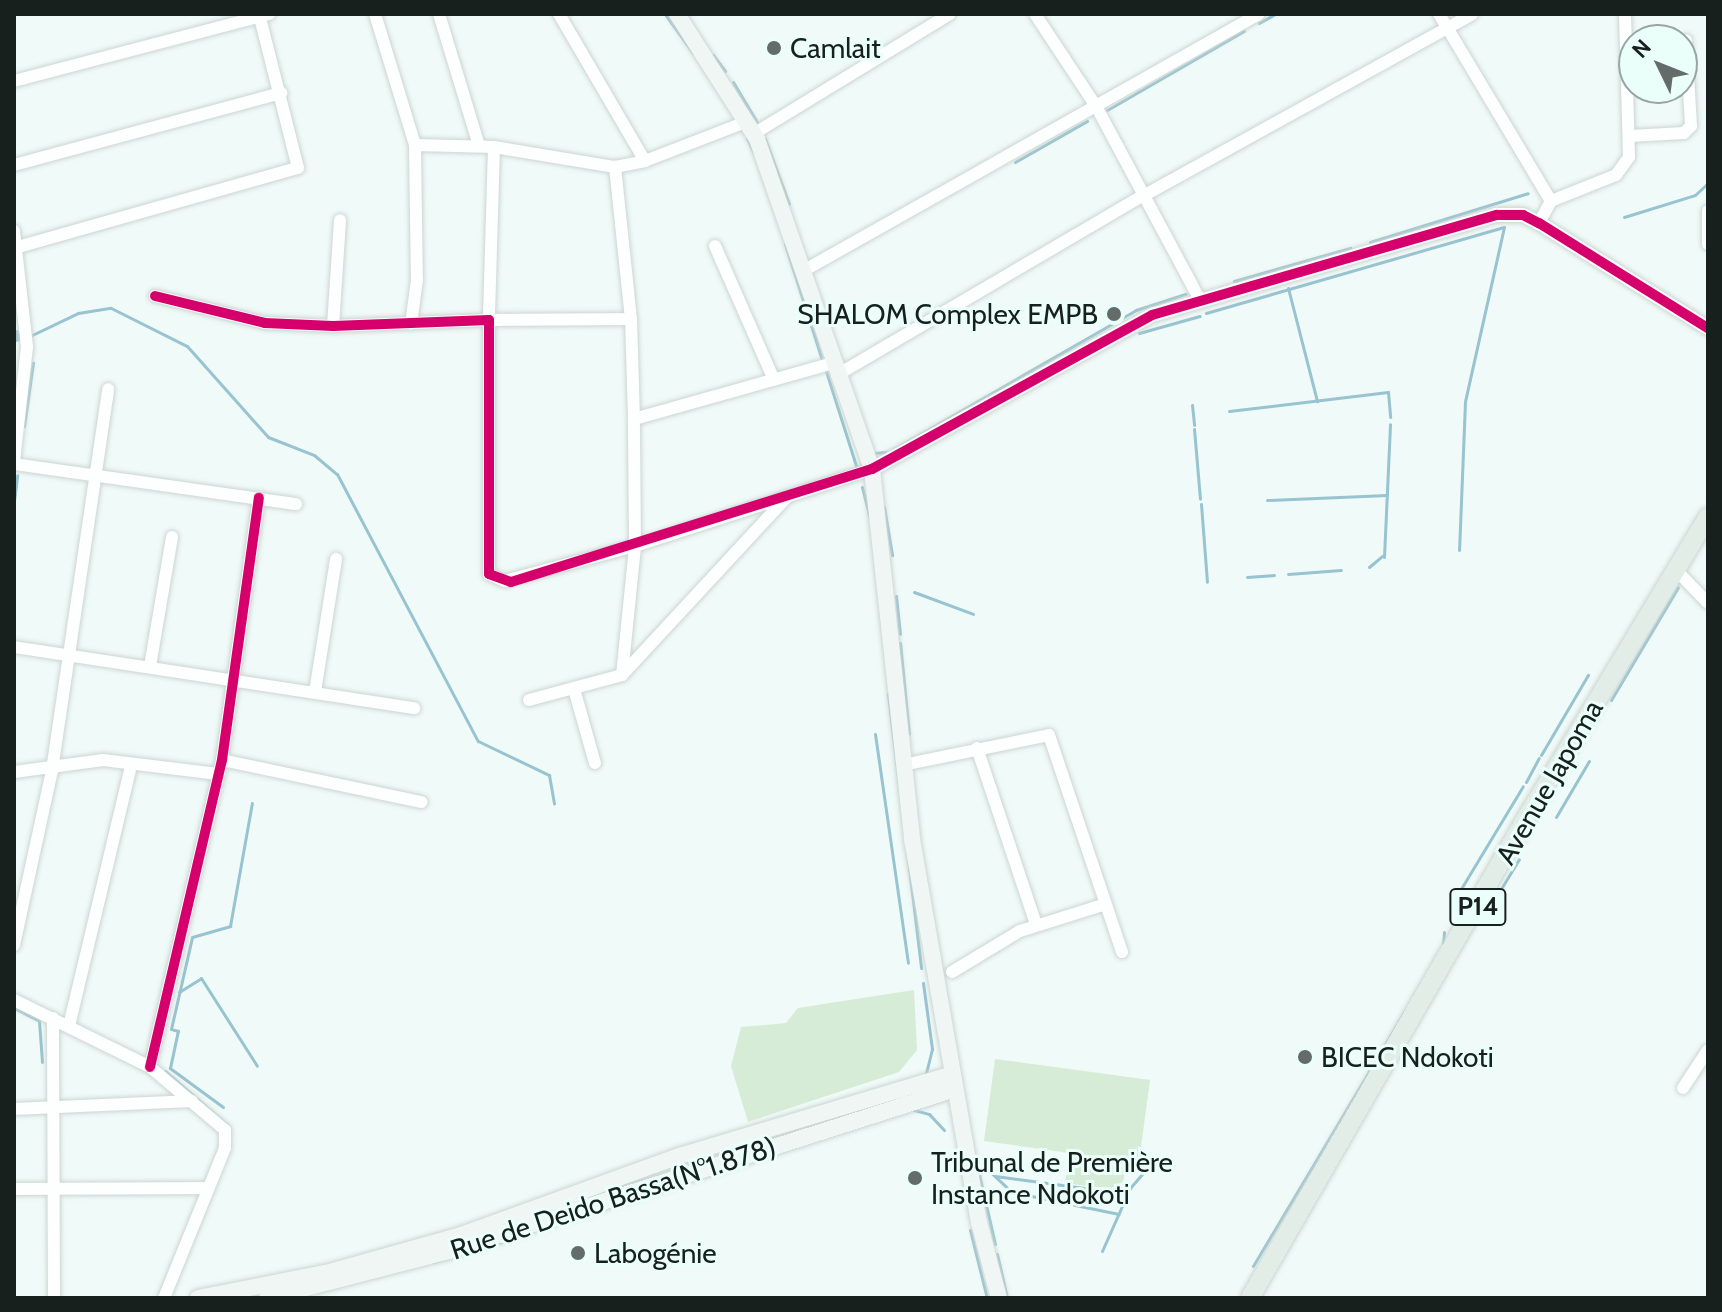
<!DOCTYPE html>
<meta charset="utf-8">
<style>
body{margin:0}
#map{position:relative;width:1722px;height:1312px;overflow:hidden;background:#f0faf8;font-family:Cabin,sans-serif}
div>[style]{position:absolute}
.green>*{inset:0;background:#d7ecd6}
.stream>*{height:3px;margin:-1.5px;padding:0 1.5px;transform-origin:1.5px;border-radius:1.5px;background:#98c3d0}
.canal>*{height:12px;margin:-6px;padding:0 6px;transform-origin:6px;border-radius:6px;background:#98c3d0}
.roads{filter:drop-shadow(0 0 2px #ccd5d2) drop-shadow(0 0 2px #ccd5d2)}
.minor>*{height:12px;margin:-6px;padding:0 6px;transform-origin:6px;border-radius:6px;background:#fdfefe}
.tertiary>*{height:14px;margin:-7px;padding:0 7px;transform-origin:7px;border-radius:7px;background:#fdfefe}
.secondary>*{height:16px;margin:-8px;padding:0 8px;transform-origin:8px;border-radius:8px;background:#eff6f3}
.primary>*{height:18px;margin:-9px;padding:0 9px;transform-origin:9px;border-radius:9px;background:#e2ede8}
.cycleway>*{height:10px;margin:-5px;padding:0 5px;transform-origin:5px;border-radius:5px;background:#d6006c}
.dots>*{width:22px;height:22px;translate:-50% -50%;box-sizing:border-box;border:4px solid #ebfffa;border-radius:50%}
span{translate:-50% -50%;white-space:nowrap;text-align:center;line-height:1.15;-webkit-text-stroke:6px #ebfffa;paint-order:stroke}
.shield-label span{padding:2px 6px;background:#ebfffa;border:2px solid;border-radius:6px;-webkit-text-stroke-width:0}
.shield-label{font-size:26px;color:#18201e;font-weight:700}
.poi-label{font-size:28px;color:#18201e}
.left{translate:0 -50%;text-align:left}
.right{translate:-100% -50%;text-align:right}
.street-label{font-size:28px;color:#18201e}
.frame{position:absolute;inset:0;border:16px solid #18201e;pointer-events:none}
.north{position:absolute;left:1618px;top:24px;width:80px;height:80px;box-sizing:border-box;background:#ebfffa;border:2px solid #97a6a2;border-radius:50%;rotate:313deg;font-size:22px;font-weight:700;line-height:32px;text-align:center;color:#18201e}
.north::after{content:'';display:block;margin:auto;width:28px;height:36px;background:#646c6a;clip-path:polygon(50% 0,100% 100%,50% 72%,0 100%)}
</style>
<div id="map">
<div class="green">
<div style="clip-path:polygon(914px 990px,917px 1050px,899px 1072px,748px 1122px,731px 1066px,741px 1027px,786px 1023px,798px 1008px)"></div>
<div style="clip-path:polygon(995px 1059px,1150px 1080px,1139px 1162px,1075px 1154px,1126px 1162px,1122px 1191px,1065px 1183px,1069px 1153px,984px 1141px)"></div>
</div>
<div class="stream">
<div style="left:665px;top:14px;width:48px;rotate:54.3deg"></div>
<div style="left:1259px;top:23px;width:18px;rotate:-29deg"></div>
<div style="left:713px;top:55px;width:20px;rotate:53deg"></div>
<div style="left:733px;top:82px;width:49px;rotate:59.2deg"></div>
<div style="left:1107px;top:110px;width:158px;rotate:-30deg"></div>
<div style="left:747px;top:138px;width:17px;rotate:65deg"></div>
<div style="left:765px;top:139px;width:69px;rotate:69.7deg"></div>
<div style="left:1015px;top:162px;width:83px;rotate:-29.7deg"></div>
<div style="left:1624px;top:217px;width:74px;rotate:-17.2deg"></div>
<div style="left:1695px;top:195px;width:18px;rotate:-43deg"></div>
<div style="left:1370px;top:242px;width:165px;rotate:-17.2deg"></div>
<div style="left:785px;top:244px;width:122px;rotate:72.3deg"></div>
<div style="left:1240px;top:283px;width:6px;rotate:-162deg"></div>
<div style="left:1234px;top:281px;width:121px;rotate:-15.9deg"></div>
<div style="left:1288px;top:288px;width:117px;rotate:75.6deg"></div>
<div style="left:1206px;top:313px;width:310px;rotate:-16.1deg"></div>
<div style="left:1504px;top:227px;width:179px;rotate:102.6deg"></div>
<div style="left:1465px;top:402px;width:148px;rotate:92.3deg"></div>
<div style="left:1139px;top:333px;width:63px;rotate:-15.6deg"></div>
<div style="left:30px;top:336px;width:53px;rotate:-25.6deg"></div>
<div style="left:78px;top:313px;width:33px;rotate:-9deg"></div>
<div style="left:111px;top:308px;width:85px;rotate:26.6deg"></div>
<div style="left:187px;top:346px;width:122px;rotate:48.3deg"></div>
<div style="left:268px;top:437px;width:49px;rotate:21.4deg"></div>
<div style="left:314px;top:455px;width:30px;rotate:40deg"></div>
<div style="left:337px;top:474px;width:302px;rotate:62.2deg"></div>
<div style="left:478px;top:741px;width:79px;rotate:25.6deg"></div>
<div style="left:549px;top:775px;width:29px;rotate:80deg"></div>
<div style="left:826px;top:371px;width:103px;rotate:72.4deg"></div>
<div style="left:1192px;top:405px;width:20px;rotate:84deg"></div>
<div style="left:1229px;top:411px;width:160px;rotate:-6.8deg"></div>
<div style="left:1388px;top:392px;width:25px;rotate:85deg"></div>
<div style="left:24px;top:426px;width:64px;rotate:-81.9deg"></div>
<div style="left:1194px;top:429px;width:70px;rotate:85.1deg"></div>
<div style="left:889px;top:452px;width:285px;rotate:-29.9deg"></div>
<div style="left:1136px;top:310px;width:52px;rotate:-18.1deg"></div>
<div style="left:874px;top:453px;width:12px;rotate:-5deg"></div>
<div style="left:862px;top:487px;width:32px;rotate:76deg"></div>
<div style="left:1267px;top:500px;width:120px;rotate:-2.4deg"></div>
<div style="left:14px;top:501px;width:26px;rotate:-83deg"></div>
<div style="left:1201px;top:504px;width:78px;rotate:85.6deg"></div>
<div style="left:884px;top:507px;width:49px;rotate:80.5deg"></div>
<div style="left:1384px;top:557px;width:133px;rotate:-87.4deg"></div>
<div style="left:1369px;top:567px;width:17px;rotate:-40deg"></div>
<div style="left:1288px;top:574px;width:53px;rotate:-4.3deg"></div>
<div style="left:1247px;top:577px;width:27px;rotate:-4deg"></div>
<div style="left:914px;top:592px;width:63px;rotate:20.4deg"></div>
<div style="left:896px;top:596px;width:38px;rotate:84deg"></div>
<div style="left:900px;top:643px;width:91px;rotate:84.4deg"></div>
<div style="left:888px;top:694px;width:276px;rotate:83.1deg"></div>
<div style="left:1611px;top:700px;width:131px;rotate:-59.3deg"></div>
<div style="left:875px;top:734px;width:231px;rotate:81.8deg"></div>
<div style="left:1541px;top:755px;width:93px;rotate:-59.6deg"></div>
<div style="left:1526px;top:782px;width:27px;rotate:-62deg"></div>
<div style="left:1556px;top:817px;width:65px;rotate:-59.5deg"></div>
<div style="left:1453px;top:902px;width:135px;rotate:-58.9deg"></div>
<div style="left:1493px;top:902px;width:50px;rotate:-58.8deg"></div>
<div style="left:1443px;top:946px;width:14px;rotate:-86deg"></div>
<div style="left:923px;top:983px;width:67px;rotate:82.2deg"></div>
<div style="left:932px;top:1049px;width:25px;rotate:104deg"></div>
<div style="left:179px;top:992px;width:26px;rotate:-32deg"></div>
<div style="left:201px;top:978px;width:104px;rotate:57.5deg"></div>
<div style="left:14px;top:1008px;width:28px;rotate:27deg"></div>
<div style="left:39px;top:1021px;width:41px;rotate:85.8deg"></div>
<div style="left:165px;top:1071px;width:84px;rotate:41.1deg"></div>
<div style="left:223px;top:1107px;width:66px;rotate:-143.7deg"></div>
<div style="left:170px;top:1068px;width:38px;rotate:-78deg"></div>
<div style="left:178px;top:1031px;width:7px;rotate:-164deg"></div>
<div style="left:171px;top:1029px;width:94px;rotate:-77.1deg"></div>
<div style="left:192px;top:937px;width:40px;rotate:-16deg"></div>
<div style="left:230px;top:926px;width:125px;rotate:-79.9deg"></div>
<div style="left:914px;top:1110px;width:16px;rotate:15deg"></div>
<div style="left:929px;top:1114px;width:22px;rotate:47deg"></div>
<div style="left:993px;top:1156px;width:14px;rotate:120deg"></div>
<div style="left:986px;top:1168px;width:35px;rotate:43deg"></div>
<div style="left:1012px;top:1192px;width:109px;rotate:11.6deg"></div>
<div style="left:978px;top:1170px;width:76px;rotate:77.1deg"></div>
<div style="left:995px;top:1176px;width:128px;rotate:7.6deg"></div>
<div style="left:970px;top:1230px;width:70px;rotate:76deg"></div>
<div style="left:1102px;top:1251px;width:69px;rotate:-66deg"></div>
<div style="left:1130px;top:1188px;width:32px;rotate:-49deg"></div>
<div style="left:997px;top:1254px;width:45px;rotate:77.2deg"></div>
<div style="left:433px;top:1262px;width:88px;rotate:-16.6deg"></div>
<div style="left:1253px;top:1266px;width:297px;rotate:-59.2deg"></div>
</div>
<div class="canal">
<div style="left:14px;top:336px;width:2px"></div>
</div>
<div class="roads">
<div class="minor">
<div style="left:375px;top:14px;width:137px;rotate:73deg"></div>
<div style="left:415px;top:145px;width:135px;rotate:89.2deg"></div>
<div style="left:417px;top:280px;width:44px;rotate:97.8deg"></div>
<div style="left:439px;top:14px;width:138px;rotate:73.1deg"></div>
<div style="left:559px;top:14px;width:170px;rotate:59.7deg"></div>
<div style="left:1035px;top:14px;width:110px;rotate:56.5deg"></div>
<div style="left:1096px;top:106px;width:218px;rotate:61.8deg"></div>
<div style="left:1439px;top:14px;width:218px;rotate:59.1deg"></div>
<div style="left:1551px;top:201px;width:25px;rotate:119deg"></div>
<div style="left:14px;top:81px;width:264px;rotate:-14.7deg"></div>
<div style="left:755px;top:133px;width:228px;rotate:-31.4deg"></div>
<div style="left:1630px;top:136px;width:54px;rotate:-3.2deg"></div>
<div style="left:1684px;top:133px;width:10px;rotate:-45deg"></div>
<div style="left:1691px;top:126px;width:86px;rotate:-93.3deg"></div>
<div style="left:415px;top:145px;width:79px;rotate:1.5deg"></div>
<div style="left:494px;top:147px;width:123px;rotate:9.4deg"></div>
<div style="left:494px;top:147px;width:173px;rotate:91.7deg"></div>
<div style="left:489px;top:320px;width:142px;rotate:-0.4deg"></div>
<div style="left:14px;top:165px;width:277px;rotate:-15.1deg"></div>
<div style="left:1551px;top:201px;width:70px;rotate:-21.8deg"></div>
<div style="left:1616px;top:175px;width:22px;rotate:-54deg"></div>
<div style="left:1629px;top:157px;width:143px;rotate:-91.6deg"></div>
<div style="left:1708px;top:211px;width:33px;rotate:90deg"></div>
<div style="left:14px;top:231px;width:117px;rotate:83.6deg"></div>
<div style="left:27px;top:347px;width:115px;rotate:96.5deg"></div>
<div style="left:715px;top:246px;width:146px;rotate:66.2deg"></div>
<div style="left:18px;top:247px;width:291px;rotate:-15.8deg"></div>
<div style="left:298px;top:168px;width:159px;rotate:-104.2deg"></div>
<div style="left:803px;top:271px;width:523px;rotate:-29.41deg"></div>
<div style="left:155px;top:296px;width:113px;rotate:13.8deg"></div>
<div style="left:265px;top:323px;width:68px;rotate:2.5deg"></div>
<div style="left:333px;top:326px;width:156px;rotate:-2.2deg"></div>
<div style="left:489px;top:320px;width:254px;rotate:90deg"></div>
<div style="left:489px;top:574px;width:17px;rotate:24deg"></div>
<div style="left:505px;top:581px;width:135px;rotate:-15.1deg"></div>
<div style="left:635px;top:546px;width:249px;rotate:-18deg"></div>
<div style="left:333px;top:326px;width:106px;rotate:-86.2deg"></div>
<div style="left:837px;top:375px;width:352px;rotate:-30.4deg"></div>
<div style="left:1141px;top:197px;width:378px;rotate:-28.9deg"></div>
<div style="left:634px;top:419px;width:207px;rotate:-15.7deg"></div>
<div style="left:14px;top:464px;width:285px;rotate:8.1deg"></div>
<div style="left:1675px;top:569px;width:47px;rotate:45.9deg"></div>
<div style="left:14px;top:647px;width:405px;rotate:8.7deg"></div>
<div style="left:150px;top:666px;width:131px;rotate:-80.3deg"></div>
<div style="left:622px;top:675px;width:130px;rotate:-84.2deg"></div>
<div style="left:635px;top:546px;width:127px;rotate:-90.5deg"></div>
<div style="left:634px;top:419px;width:100px;rotate:-91.7deg"></div>
<div style="left:631px;top:319px;width:153px;rotate:-96deg"></div>
<div style="left:615px;top:167px;width:31px;rotate:-11deg"></div>
<div style="left:645px;top:161px;width:110px;rotate:-21.2deg"></div>
<div style="left:574px;top:689px;width:77px;rotate:74.2deg"></div>
<div style="left:315px;top:692px;width:135px;rotate:-81deg"></div>
<div style="left:529px;top:700px;width:96px;rotate:-15deg"></div>
<div style="left:622px;top:675px;width:244px;rotate:-47.2deg"></div>
<div style="left:977px;top:748px;width:186px;rotate:71.5deg"></div>
<div style="left:222px;top:760px;width:204px;rotate:11.9deg"></div>
<div style="left:903px;top:765px;width:149px;rotate:-11.6deg"></div>
<div style="left:1049px;top:735px;width:229px;rotate:71.4deg"></div>
<div style="left:14px;top:772px;width:90px;rotate:-7.7deg"></div>
<div style="left:103px;top:760px;width:116px;rotate:6.9deg"></div>
<div style="left:14px;top:945px;width:179px;rotate:-77.7deg"></div>
<div style="left:52px;top:770px;width:385px;rotate:-81.6deg"></div>
<div style="left:952px;top:972px;width:79px;rotate:-31.1deg"></div>
<div style="left:1020px;top:931px;width:90px;rotate:-17.4deg"></div>
<div style="left:14px;top:1000px;width:152px;rotate:26.2deg"></div>
<div style="left:150px;top:1067px;width:98px;rotate:40deg"></div>
<div style="left:225px;top:1130px;width:18px;rotate:90deg"></div>
<div style="left:225px;top:1148px;width:162px;rotate:112.1deg"></div>
<div style="left:53px;top:1018px;width:280px;rotate:89.8deg"></div>
<div style="left:69px;top:1026px;width:267px;rotate:-76.6deg"></div>
<div style="left:150px;top:1067px;width:315px;rotate:-76.8deg"></div>
<div style="left:222px;top:760px;width:265px;rotate:-82deg"></div>
<div style="left:1683px;top:1088px;width:45px;rotate:-56.7deg"></div>
<div style="left:14px;top:1109px;width:178px;rotate:-2.6deg"></div>
<div style="left:14px;top:1189px;width:194px;rotate:-0.3deg"></div>
</div>
<div class="tertiary">
<div style="left:872px;top:469px;width:320px;rotate:-28.8deg"></div>
<div style="left:1152px;top:315px;width:359px;rotate:-16.2deg"></div>
<div style="left:1497px;top:215px;width:26px"></div>
<div style="left:1523px;top:215px;width:18px;rotate:27deg"></div>
<div style="left:1539px;top:223px;width:199px;rotate:31.9deg"></div>
</div>
<div class="secondary">
<div style="left:677px;top:14px;width:148px;rotate:57.4deg"></div>
<div style="left:757px;top:139px;width:349px;rotate:70.8deg"></div>
<div style="left:872px;top:469px;width:372px;rotate:83.8deg"></div>
<div style="left:912px;top:839px;width:389px;rotate:80.1deg"></div>
<div style="left:979px;top:1222px;width:79px;rotate:75.3deg"></div>
<div style="left:198px;top:1298px;width:130px;rotate:-11.1deg"></div>
<div style="left:326px;top:1273px;width:140px;rotate:-15.7deg"></div>
<div style="left:461px;top:1235px;width:232px;rotate:-19.9deg"></div>
<div style="left:679px;top:1156px;width:285px;rotate:-16.7deg"></div>
<div style="left:267px;top:1298px;width:188px;rotate:-14.5deg"></div>
<div style="left:449px;top:1251px;width:531px;rotate:-17.75deg"></div>
</div>
<div class="primary">
<div style="left:1250px;top:1298px;width:551px;rotate:-60.09deg"></div>
<div style="left:1525px;top:820px;width:354px;rotate:-58.9deg"></div>
</div>
</div>
<div class="cycleway">
<div style="left:155px;top:296px;width:113px;rotate:13.8deg"></div>
<div style="left:265px;top:323px;width:68px;rotate:2.5deg"></div>
<div style="left:333px;top:326px;width:156px;rotate:-2.2deg"></div>
<div style="left:489px;top:320px;width:254px;rotate:90deg"></div>
<div style="left:489px;top:574px;width:23px;rotate:20deg"></div>
<div style="left:511px;top:582px;width:378px;rotate:-17.4deg"></div>
<div style="left:872px;top:469px;width:320px;rotate:-28.8deg"></div>
<div style="left:1152px;top:315px;width:359px;rotate:-16.2deg"></div>
<div style="left:1497px;top:215px;width:26px"></div>
<div style="left:1523px;top:215px;width:18px;rotate:27deg"></div>
<div style="left:1539px;top:223px;width:199px;rotate:31.9deg"></div>
<div style="left:150px;top:1067px;width:315px;rotate:-76.8deg"></div>
<div style="left:222px;top:760px;width:265px;rotate:-82deg"></div>
</div>
<div class="dots">
<div style="left:774px;top:48px;background:#646c6a"></div>
<div style="left:1114px;top:314px;background:#646c6a"></div>
<div style="left:1305px;top:1057px;background:#646c6a"></div>
<div style="left:915px;top:1178px;background:#646c6a"></div>
<div style="left:578px;top:1253px;background:#646c6a"></div>
</div>
<div class="shield-label">
<span style="left:1478px;top:907px">P14</span>
</div>
<div class="poi-label">
<span class="left" style="left:790px;top:48px">Camlait</span>
<span class="right" style="left:1098px;top:314px">SHALOM Complex EMPB</span>
<span class="left" style="left:1321px;top:1057px">BICEC Ndokoti</span>
<span class="left" style="left:931px;top:1178px">Tribunal de Première<br>Instance Ndokoti</span>
<span class="left" style="left:594px;top:1253px">Labogénie</span>
</div>
<div class="street-label">
<span style="left:1549px;top:782px;rotate:-60deg">Avenue Japoma</span>
<span style="left:613px;top:1198px;rotate:-18deg">Rue de Deido Bassa(N°1.878)</span>
</div>
<div class="frame"></div>
<div class="north">N</div>
</div>
